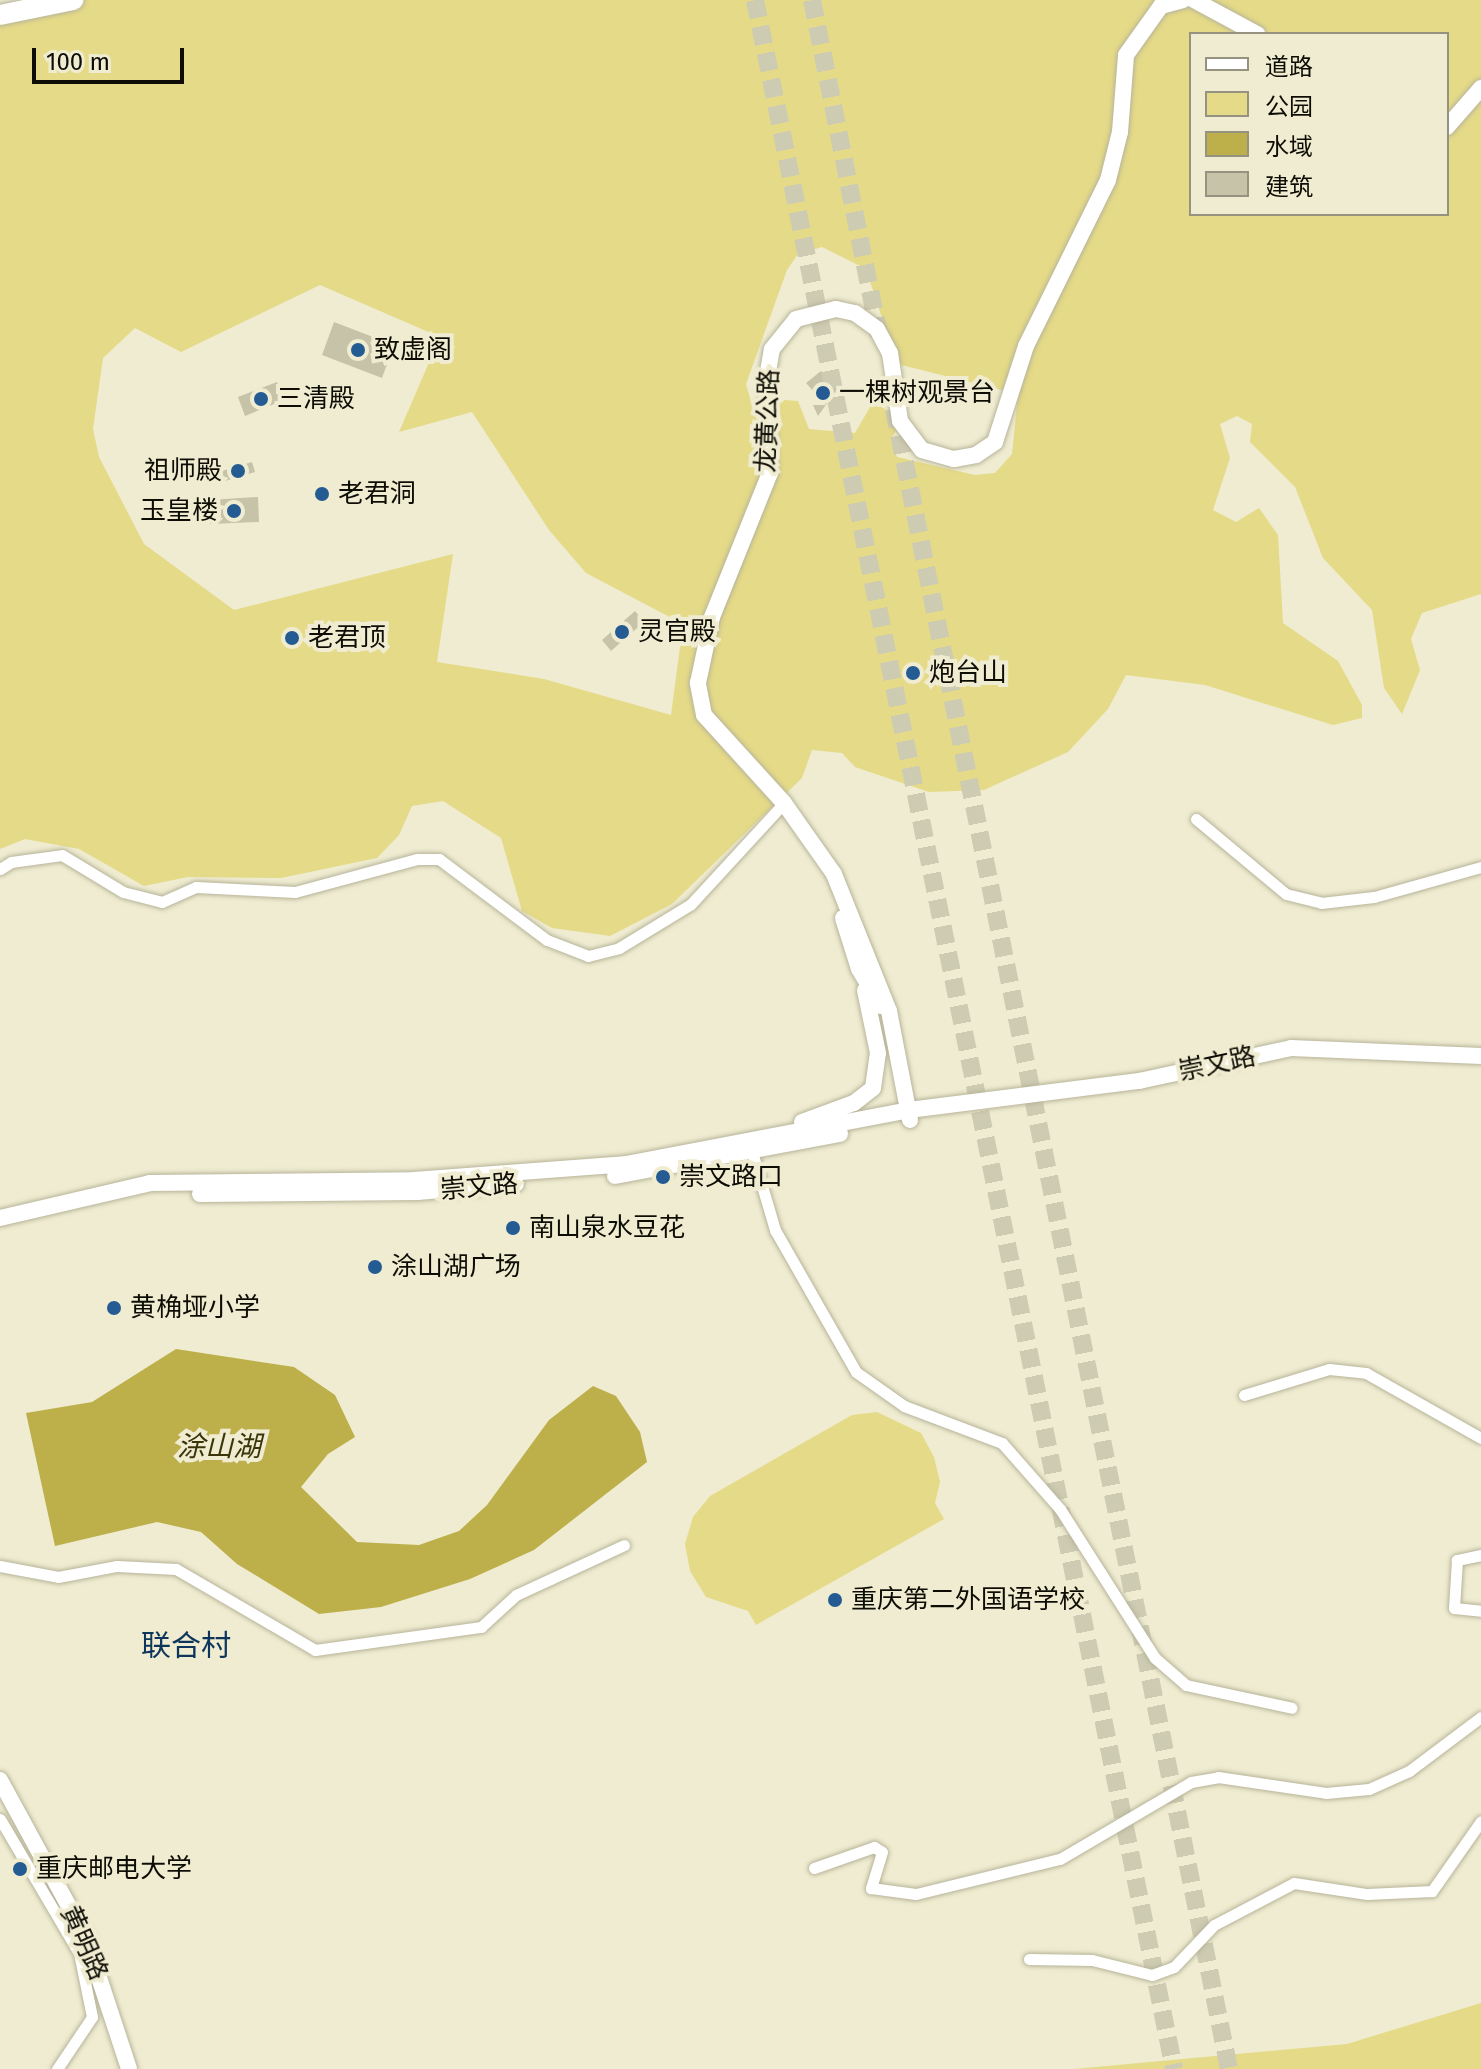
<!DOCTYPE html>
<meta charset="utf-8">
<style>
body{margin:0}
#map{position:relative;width:1481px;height:2069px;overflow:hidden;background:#efecd1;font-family:"Fira Sans","Noto Sans SC",sans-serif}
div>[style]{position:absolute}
.green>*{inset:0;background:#e5da87}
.water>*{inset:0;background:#bdaf4a}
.building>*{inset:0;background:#c6c3a9}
.primary-tunnel>*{height:18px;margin-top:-9px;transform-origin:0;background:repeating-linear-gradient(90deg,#cdcbb2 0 18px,transparent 0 27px)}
.roads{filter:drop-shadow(0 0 2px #b7b49a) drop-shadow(0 0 2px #b7b49a)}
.minor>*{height:11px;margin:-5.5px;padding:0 5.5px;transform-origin:5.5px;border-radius:5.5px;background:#fff}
.secondary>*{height:16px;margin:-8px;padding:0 8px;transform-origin:8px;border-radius:8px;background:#fff}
.motorway>*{height:20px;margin:-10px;padding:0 10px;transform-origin:10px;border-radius:10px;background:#fff}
.dots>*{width:22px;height:22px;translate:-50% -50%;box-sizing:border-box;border:4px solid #efecd1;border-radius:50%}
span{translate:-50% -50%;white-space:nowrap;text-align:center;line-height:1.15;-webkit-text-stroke:8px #efecd1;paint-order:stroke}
.poi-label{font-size:26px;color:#0e0d05}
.left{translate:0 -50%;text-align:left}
.right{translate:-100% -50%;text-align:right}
.street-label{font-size:26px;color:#0e0d05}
.water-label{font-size:28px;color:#3b3509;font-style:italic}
.quarter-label{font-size:30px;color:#0e355b}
.legend{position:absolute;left:1189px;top:32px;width:260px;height:184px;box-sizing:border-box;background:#efecd1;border:2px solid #95937f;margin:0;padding:10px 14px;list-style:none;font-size:24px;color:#0e0d05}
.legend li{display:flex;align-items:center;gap:16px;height:40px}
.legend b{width:40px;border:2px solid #95937f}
.scale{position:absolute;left:32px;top:48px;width:152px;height:36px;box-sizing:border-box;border:4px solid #0e0d05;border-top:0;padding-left:10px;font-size:24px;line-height:28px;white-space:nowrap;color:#0e0d05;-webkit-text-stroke:6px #efecd1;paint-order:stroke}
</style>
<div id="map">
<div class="green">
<div style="clip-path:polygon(evenodd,74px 0,1481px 0,1481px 594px,1422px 613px,1411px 639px,1420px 670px,1402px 714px,1384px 688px,1372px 610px,1323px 558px,1295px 487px,1250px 442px,1252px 424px,1237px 416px,1220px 424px,1230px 458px,1213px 510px,1236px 522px,1259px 508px,1278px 535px,1283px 623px,1338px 661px,1362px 705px,1362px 718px,1333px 725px,1205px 685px,1126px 675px,1108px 709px,1068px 752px,984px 790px,929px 792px,855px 767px,842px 753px,812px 750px,802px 778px,672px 904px,610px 936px,552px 928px,522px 911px,501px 838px,443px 801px,412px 806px,399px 835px,377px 858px,281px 878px,188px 877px,144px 886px,79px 849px,25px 839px,0 849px,0 17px,74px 0,1191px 34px,1447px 34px,1447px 214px,1191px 214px,1191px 34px,74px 0,822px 247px,866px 269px,897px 364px,1018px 394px,1012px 454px,995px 473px,975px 475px,897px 457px,891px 441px,901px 419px,873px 402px,855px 433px,809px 429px,798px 401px,784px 400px,756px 419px,746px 384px,787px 270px,798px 254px,822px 247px,74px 0,320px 285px,440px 337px,399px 432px,472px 412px,549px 530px,586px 573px,683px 624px,671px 715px,544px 679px,437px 662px,453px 554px,234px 610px,144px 544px,99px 457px,93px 429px,103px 358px,135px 328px,181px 352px,320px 285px)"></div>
<div style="clip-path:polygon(877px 1412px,921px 1433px,934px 1457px,940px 1482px,935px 1503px,944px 1519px,756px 1625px,748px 1611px,706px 1597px,690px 1571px,685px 1544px,693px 1517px,710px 1496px,852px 1415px)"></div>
<div style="clip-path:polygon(1481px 2003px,1481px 2069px,1074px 2069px,1347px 2044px)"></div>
</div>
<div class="water">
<div style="clip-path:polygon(176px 1349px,294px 1367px,335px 1395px,355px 1437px,328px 1454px,301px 1487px,357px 1542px,419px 1545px,459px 1531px,487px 1505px,549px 1420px,593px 1386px,616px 1396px,640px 1432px,647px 1462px,534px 1550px,470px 1579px,381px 1607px,319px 1614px,237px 1564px,201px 1532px,157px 1522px,55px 1546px,26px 1413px,92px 1402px)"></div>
</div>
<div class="building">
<div style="clip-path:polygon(334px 322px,394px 345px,382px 378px,322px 355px)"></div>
<div style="clip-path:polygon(821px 371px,841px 384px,818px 416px,813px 405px,826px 405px,806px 383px)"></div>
<div style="clip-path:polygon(277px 382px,284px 400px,245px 416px,238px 397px)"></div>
<div style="clip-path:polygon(252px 462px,255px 472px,225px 481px,222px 471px)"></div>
<div style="clip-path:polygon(258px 497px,259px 522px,210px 524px,209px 500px)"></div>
<div style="clip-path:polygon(635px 611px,644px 622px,611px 651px,602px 640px)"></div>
</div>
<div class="primary-tunnel">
<div style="left:755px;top:0;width:2111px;rotate:78.55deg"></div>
<div style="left:812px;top:0;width:348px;rotate:78.7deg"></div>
<div style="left:894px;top:409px;width:1693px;rotate:78.59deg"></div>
</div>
<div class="roads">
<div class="minor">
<div style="left:1196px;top:819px;width:117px;rotate:39.8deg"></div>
<div style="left:1286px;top:894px;width:36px;rotate:14deg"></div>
<div style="left:1321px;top:903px;width:53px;rotate:-6.5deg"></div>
<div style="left:1374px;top:897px;width:111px;rotate:-15.7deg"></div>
<div style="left:0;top:869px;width:13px;rotate:-32deg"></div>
<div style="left:11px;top:862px;width:51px;rotate:-7.8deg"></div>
<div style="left:62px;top:855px;width:71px;rotate:31.2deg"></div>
<div style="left:123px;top:892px;width:40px;rotate:14.4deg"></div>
<div style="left:162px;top:902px;width:37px;rotate:-24deg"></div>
<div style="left:196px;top:887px;width:99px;rotate:2.9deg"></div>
<div style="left:295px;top:892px;width:126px;rotate:-15.1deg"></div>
<div style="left:417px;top:859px;width:22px"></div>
<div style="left:439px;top:859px;width:135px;rotate:36.9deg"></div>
<div style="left:547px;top:940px;width:44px;rotate:21.3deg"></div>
<div style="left:588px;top:956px;width:32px;rotate:-14deg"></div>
<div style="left:619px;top:948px;width:84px;rotate:-31.4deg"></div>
<div style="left:691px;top:904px;width:137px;rotate:-47.4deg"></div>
<div style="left:750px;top:1145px;width:89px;rotate:73.6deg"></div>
<div style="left:775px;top:1230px;width:163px;rotate:60.3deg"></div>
<div style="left:856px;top:1372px;width:59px;rotate:35.3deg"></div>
<div style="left:904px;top:1406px;width:105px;rotate:20.7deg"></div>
<div style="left:1002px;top:1443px;width:88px;rotate:48.7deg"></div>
<div style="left:1060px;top:1509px;width:177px;rotate:57.5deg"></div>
<div style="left:1155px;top:1658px;width:41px;rotate:41.1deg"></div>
<div style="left:1186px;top:1685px;width:108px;rotate:12.2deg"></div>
<div style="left:1244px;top:1395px;width:89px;rotate:-17deg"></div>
<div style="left:1329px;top:1369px;width:37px;rotate:6deg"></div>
<div style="left:1366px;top:1373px;width:132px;rotate:29.5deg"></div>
<div style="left:1481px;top:1555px;width:25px;rotate:168deg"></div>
<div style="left:1457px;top:1560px;width:48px;rotate:93.6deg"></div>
<div style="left:1454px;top:1608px;width:27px;rotate:6deg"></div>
<div style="left:0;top:1566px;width:59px;rotate:10.7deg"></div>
<div style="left:58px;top:1577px;width:60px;rotate:-10.6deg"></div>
<div style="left:117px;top:1566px;width:59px;rotate:2.9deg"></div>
<div style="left:176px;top:1569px;width:161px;rotate:30.2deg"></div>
<div style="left:315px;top:1650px;width:168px;rotate:-7.9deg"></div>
<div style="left:481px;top:1627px;width:47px;rotate:-42.4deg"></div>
<div style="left:516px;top:1595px;width:119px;rotate:-24.8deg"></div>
<div style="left:0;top:1819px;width:156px;rotate:59.5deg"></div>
<div style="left:79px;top:1953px;width:65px;rotate:78.5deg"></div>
<div style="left:92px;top:2017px;width:63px;rotate:123.9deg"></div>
<div style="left:814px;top:1868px;width:64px;rotate:-19.3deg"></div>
<div style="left:874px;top:1847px;width:9px;rotate:32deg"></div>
<div style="left:882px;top:1852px;width:38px;rotate:107deg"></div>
<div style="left:871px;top:1888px;width:45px;rotate:7.6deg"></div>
<div style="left:916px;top:1894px;width:148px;rotate:-13.7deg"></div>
<div style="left:1060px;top:1859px;width:152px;rotate:-30.4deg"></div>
<div style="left:1191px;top:1782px;width:27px;rotate:-10deg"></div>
<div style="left:1218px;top:1777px;width:109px;rotate:8.4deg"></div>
<div style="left:1326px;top:1793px;width:43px;rotate:-5.3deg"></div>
<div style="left:1369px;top:1789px;width:44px;rotate:-24.2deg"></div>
<div style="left:1409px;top:1771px;width:90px;rotate:-36.9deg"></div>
<div style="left:1029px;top:1959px;width:63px;rotate:0.9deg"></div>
<div style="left:1092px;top:1960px;width:62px;rotate:14deg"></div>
<div style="left:1152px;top:1975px;width:23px;rotate:-20deg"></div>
<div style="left:1174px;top:1967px;width:58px;rotate:-46.4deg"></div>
<div style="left:1214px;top:1925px;width:90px;rotate:-27.7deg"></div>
<div style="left:1294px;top:1883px;width:74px;rotate:8.6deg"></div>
<div style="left:1367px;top:1894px;width:65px;rotate:-2.6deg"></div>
<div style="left:1432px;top:1891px;width:85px;rotate:-55deg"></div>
</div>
<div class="secondary">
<div style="left:1194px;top:0;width:72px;rotate:28.4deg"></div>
<div style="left:1447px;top:127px;width:52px;rotate:-48.9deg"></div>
<div style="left:843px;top:918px;width:53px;rotate:72.6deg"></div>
<div style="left:859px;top:969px;width:43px;rotate:59.3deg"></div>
<div style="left:910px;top:1120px;width:111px;rotate:-100.9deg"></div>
<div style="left:889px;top:1011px;width:148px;rotate:-111.9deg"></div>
<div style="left:834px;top:874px;width:87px;rotate:-125.2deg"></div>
<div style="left:784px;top:803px;width:119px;rotate:-132.3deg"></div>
<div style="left:704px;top:715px;width:33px;rotate:-101deg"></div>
<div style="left:698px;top:683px;width:67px;rotate:-78deg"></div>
<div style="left:712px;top:617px;width:155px;rotate:-68.1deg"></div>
<div style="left:770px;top:473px;width:96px;rotate:-91.8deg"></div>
<div style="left:767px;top:377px;width:28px;rotate:-80deg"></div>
<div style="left:772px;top:349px;width:38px;rotate:-51deg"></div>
<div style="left:796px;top:319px;width:41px;rotate:-14deg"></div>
<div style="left:836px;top:309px;width:19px;rotate:12deg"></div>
<div style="left:855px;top:313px;width:27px;rotate:36deg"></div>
<div style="left:877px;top:329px;width:27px;rotate:62deg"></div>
<div style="left:890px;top:353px;width:69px;rotate:81.6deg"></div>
<div style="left:900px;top:421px;width:36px;rotate:53deg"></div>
<div style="left:922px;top:450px;width:33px;rotate:16deg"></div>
<div style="left:954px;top:459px;width:22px;rotate:-10deg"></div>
<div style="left:976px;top:455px;width:23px;rotate:-34deg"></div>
<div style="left:995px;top:442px;width:101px;rotate:-72.1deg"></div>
<div style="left:1026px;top:346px;width:185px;rotate:-63.7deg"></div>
<div style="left:1108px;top:180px;width:49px;rotate:-76deg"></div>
<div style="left:1120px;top:132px;width:77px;rotate:-85.5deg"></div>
<div style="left:1126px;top:55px;width:60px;rotate:-54.5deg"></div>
<div style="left:1161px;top:6px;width:23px;rotate:-15deg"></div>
<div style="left:802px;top:1122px;width:55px;rotate:-20.1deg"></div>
<div style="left:854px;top:1103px;width:24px;rotate:-38deg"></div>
<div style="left:873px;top:1088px;width:35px;rotate:-82deg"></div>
<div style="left:878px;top:1053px;width:64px;rotate:-101.7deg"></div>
<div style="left:615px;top:1176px;width:229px;rotate:-10.6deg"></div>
<div style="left:200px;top:1194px;width:217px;rotate:-0.5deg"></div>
<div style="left:417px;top:1192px;width:99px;rotate:-4.6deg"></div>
<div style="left:0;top:1218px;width:154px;rotate:-13.1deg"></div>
<div style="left:150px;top:1183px;width:265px;rotate:-0.6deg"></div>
<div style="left:415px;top:1180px;width:212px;rotate:-4.3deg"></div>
<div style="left:626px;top:1164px;width:288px;rotate:-10.8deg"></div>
<div style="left:909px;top:1110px;width:232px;rotate:-7.2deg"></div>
<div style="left:1139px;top:1081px;width:156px;rotate:-12.2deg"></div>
<div style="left:1291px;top:1048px;width:190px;rotate:2.4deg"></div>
<div style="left:0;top:1780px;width:180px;rotate:61.4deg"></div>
<div style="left:86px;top:1938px;width:138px;rotate:71.8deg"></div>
</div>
<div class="motorway">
<div style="left:0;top:15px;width:75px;rotate:-11.6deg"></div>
</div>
</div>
<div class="dots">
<div style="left:358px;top:350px;background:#235b92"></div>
<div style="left:823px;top:393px;background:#235b92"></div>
<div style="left:261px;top:399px;background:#235b92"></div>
<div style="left:238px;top:471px;background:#235b92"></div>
<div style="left:322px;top:494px;background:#235b92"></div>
<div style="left:234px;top:511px;background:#235b92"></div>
<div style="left:622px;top:632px;background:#235b92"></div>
<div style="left:292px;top:638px;background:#235b92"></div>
<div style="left:913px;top:673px;background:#235b92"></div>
<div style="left:663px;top:1177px;background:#235b92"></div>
<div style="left:513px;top:1228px;background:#235b92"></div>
<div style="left:375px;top:1267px;background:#235b92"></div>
<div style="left:114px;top:1308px;background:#235b92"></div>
<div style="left:835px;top:1600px;background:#235b92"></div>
<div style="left:20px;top:1869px;background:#235b92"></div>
</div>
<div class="poi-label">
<span class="left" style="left:374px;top:350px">致虚阁</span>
<span class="left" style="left:839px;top:393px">一棵树观景台</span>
<span class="left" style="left:277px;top:399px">三清殿</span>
<span class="right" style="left:222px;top:471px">祖师殿</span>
<span class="left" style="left:338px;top:494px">老君洞</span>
<span class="right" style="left:218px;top:511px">玉皇楼</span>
<span class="left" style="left:638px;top:632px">灵官殿</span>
<span class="left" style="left:308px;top:638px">老君顶</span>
<span class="left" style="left:929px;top:673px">炮台山</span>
<span class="left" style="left:679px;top:1177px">崇文路口</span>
<span class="left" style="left:529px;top:1228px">南山泉水豆花</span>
<span class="left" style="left:391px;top:1267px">涂山湖广场</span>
<span class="left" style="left:130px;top:1308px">黄桷垭小学</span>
<span class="left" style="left:851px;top:1600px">重庆第二外国语学校</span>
<span class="left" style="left:36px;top:1869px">重庆邮电大学</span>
</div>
<div class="street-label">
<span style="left:768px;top:421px;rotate:-88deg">龙黄公路</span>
<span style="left:1217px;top:1064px;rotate:-12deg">崇文路</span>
<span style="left:479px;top:1187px;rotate:-5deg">崇文路</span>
<span style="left:84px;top:1943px;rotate:66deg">黄明路</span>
</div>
<div class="water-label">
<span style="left:219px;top:1447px">涂山湖</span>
</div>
<div class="quarter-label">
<span style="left:186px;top:1646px">联合村</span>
</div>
<ul class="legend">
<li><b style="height:10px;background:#fff"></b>道路</li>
<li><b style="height:22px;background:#e5da87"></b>公园</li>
<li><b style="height:22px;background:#bdaf4a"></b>水域</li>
<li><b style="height:22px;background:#c6c3a9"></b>建筑</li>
</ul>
<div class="scale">100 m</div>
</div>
